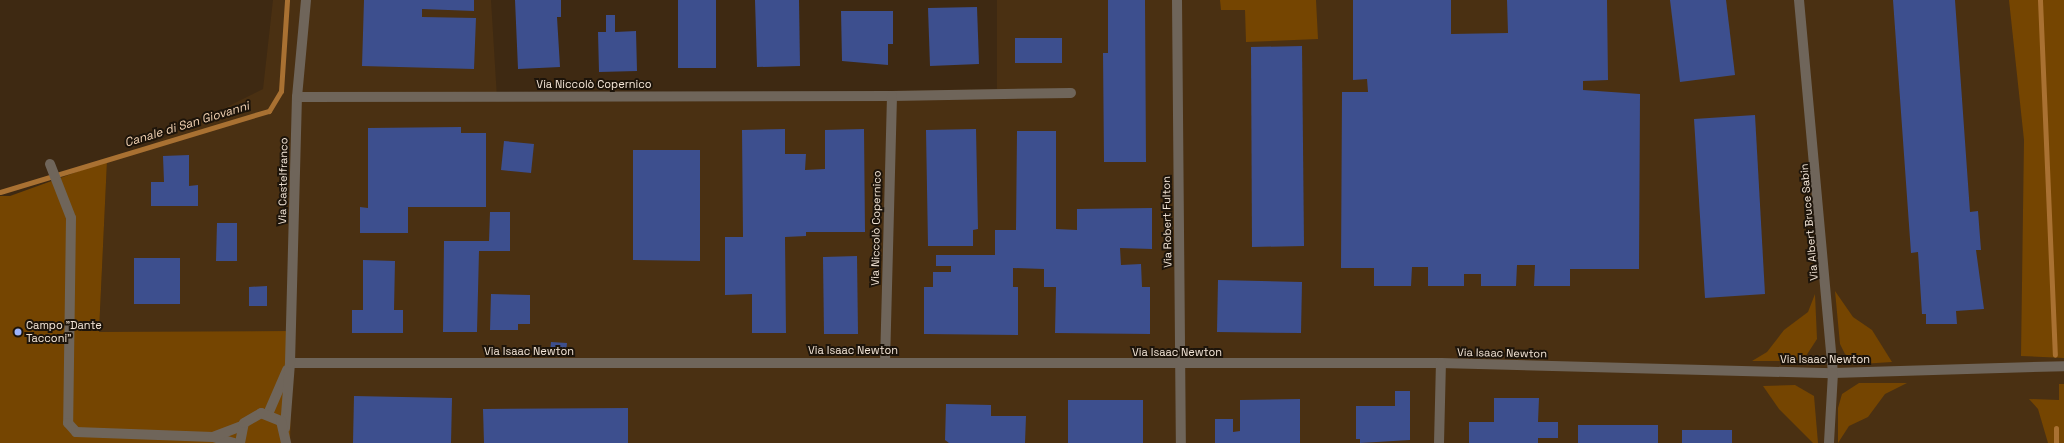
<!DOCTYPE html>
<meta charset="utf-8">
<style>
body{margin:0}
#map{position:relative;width:2064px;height:443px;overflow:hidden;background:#3e2912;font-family:"Space Grotesk",sans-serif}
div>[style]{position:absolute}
.built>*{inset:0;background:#4a3012}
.green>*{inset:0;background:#754501}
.stream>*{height:5px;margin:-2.5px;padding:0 2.5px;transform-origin:2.5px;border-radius:2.5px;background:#a97132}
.building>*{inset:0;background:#3d4f8e}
.minor>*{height:10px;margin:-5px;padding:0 5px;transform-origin:5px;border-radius:5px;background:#6f655a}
.tertiary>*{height:10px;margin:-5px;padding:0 5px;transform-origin:5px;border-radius:5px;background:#6f655a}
.dots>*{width:11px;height:11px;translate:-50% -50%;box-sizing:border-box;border:2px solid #1d140a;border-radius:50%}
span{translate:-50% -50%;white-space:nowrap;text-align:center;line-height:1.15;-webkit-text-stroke:4px #1d140a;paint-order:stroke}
.street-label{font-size:11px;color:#f4e6d8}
.poi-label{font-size:11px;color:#f4e6d8}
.left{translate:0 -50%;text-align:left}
.water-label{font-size:12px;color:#f4d4b5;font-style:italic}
</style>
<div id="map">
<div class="built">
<div style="clip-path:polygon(273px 0,491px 0,497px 98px,997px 89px,997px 0,2064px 0,2064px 443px,290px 443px,99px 332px,107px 161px,142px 149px,263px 89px)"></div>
</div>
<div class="green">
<div style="clip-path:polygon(1220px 0,1316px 0,1318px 39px,1246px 42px,1245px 10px,1221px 10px)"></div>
<div style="clip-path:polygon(2009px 0,2064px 0,2064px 358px,2021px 356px,2024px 140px)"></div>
<div style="clip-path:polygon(107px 161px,99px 332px,292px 331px,290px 443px,0 443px,0 196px,10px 196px)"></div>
<div style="clip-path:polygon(1835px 291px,1853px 317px,1872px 330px,1892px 362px,1861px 364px,1845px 354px,1840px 344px)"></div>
<div style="clip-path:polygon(1815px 294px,1817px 339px,1806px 356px,1798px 361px,1752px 361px,1767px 352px,1784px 330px,1808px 312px)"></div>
<div style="clip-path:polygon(1859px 383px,1907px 383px,1885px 394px,1868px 417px,1849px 426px,1838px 443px,1838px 408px,1842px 394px)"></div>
<div style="clip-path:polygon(2059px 384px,2064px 384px,2064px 443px,2048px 443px,2038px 409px,2029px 399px,2059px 400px)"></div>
<div style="clip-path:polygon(1795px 385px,1814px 396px,1818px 443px,1813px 443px,1779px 409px,1763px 386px)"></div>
</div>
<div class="stream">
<div style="left:2040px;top:0;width:355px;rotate:87.6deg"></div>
<div style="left:0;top:192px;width:281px;rotate:-16.8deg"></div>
<div style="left:269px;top:111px;width:23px;rotate:-59deg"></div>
<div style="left:281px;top:91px;width:91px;rotate:-86.2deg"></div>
<div style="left:2056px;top:428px;width:15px;rotate:90deg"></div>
</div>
<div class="building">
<div style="clip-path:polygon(364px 0,474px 0,474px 11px,422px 9px,422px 17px,476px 18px,474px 69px,362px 66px)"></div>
<div style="clip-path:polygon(515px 0,561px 0,561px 17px,557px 17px,560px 67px,518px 69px)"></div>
<div style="clip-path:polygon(678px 0,716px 0,716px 68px,678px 68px)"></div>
<div style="clip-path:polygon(755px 0,799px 0,800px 66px,757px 67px)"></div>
<div style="clip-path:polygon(1108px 0,1145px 0,1146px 162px,1104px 162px,1103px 53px,1108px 53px)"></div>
<div style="clip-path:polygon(1353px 0,1451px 0,1451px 34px,1508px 33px,1507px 0,1607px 0,1608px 80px,1583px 81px,1583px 90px,1640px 94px,1639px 269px,1570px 269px,1570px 286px,1534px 286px,1535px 265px,1517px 265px,1516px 286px,1481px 286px,1481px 274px,1464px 274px,1464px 286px,1428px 286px,1428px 267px,1412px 267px,1411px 286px,1374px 286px,1374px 268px,1341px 268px,1342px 92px,1368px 92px,1367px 79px,1353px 80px)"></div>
<div style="clip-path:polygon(1670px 0,1726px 0,1735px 75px,1680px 82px)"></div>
<div style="clip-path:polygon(1893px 0,1955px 0,1970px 212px,1978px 211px,1981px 250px,1976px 250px,1984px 309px,1956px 311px,1957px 324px,1926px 324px,1926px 314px,1922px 314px,1918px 252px,1911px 253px)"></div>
<div style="clip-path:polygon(977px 7px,979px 64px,930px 66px,928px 8px)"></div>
<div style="clip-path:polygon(841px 11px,893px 11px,893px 44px,888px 44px,888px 65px,842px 61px)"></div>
<div style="clip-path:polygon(606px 15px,615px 15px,615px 32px,636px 31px,637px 71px,599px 72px,598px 32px,606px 32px)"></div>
<div style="clip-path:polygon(1015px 38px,1062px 38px,1062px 63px,1015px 63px)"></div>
<div style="clip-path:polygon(1302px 46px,1304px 246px,1252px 247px,1251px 47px)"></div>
<div style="clip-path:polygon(1755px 115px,1765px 294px,1705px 298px,1694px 119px)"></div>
<div style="clip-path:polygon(461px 127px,461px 133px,486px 133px,486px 207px,408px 207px,408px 233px,360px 233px,360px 207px,368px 208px,368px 128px)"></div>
<div style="clip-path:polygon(785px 129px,785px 154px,806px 154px,805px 170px,825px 169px,825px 130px,864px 129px,865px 232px,806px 232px,806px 236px,785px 237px,786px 333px,752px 333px,752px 294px,725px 295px,725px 237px,743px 237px,742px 130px)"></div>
<div style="clip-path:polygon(976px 129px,978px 229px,973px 230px,973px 246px,928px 246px,926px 130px)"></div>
<div style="clip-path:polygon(1017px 131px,1056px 131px,1056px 229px,1077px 230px,1077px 209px,1152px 208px,1152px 249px,1120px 248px,1121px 265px,1141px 264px,1142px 287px,1150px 287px,1150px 334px,1055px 333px,1056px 287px,1044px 287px,1044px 269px,1013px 268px,1013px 287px,1018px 287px,1018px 335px,924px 334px,924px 287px,933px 287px,933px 272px,951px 272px,951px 266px,936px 266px,936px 255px,995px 255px,995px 230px,1016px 230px)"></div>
<div style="clip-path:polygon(504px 141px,534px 144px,531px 173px,501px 170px)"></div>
<div style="clip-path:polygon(633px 150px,700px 150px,700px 261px,633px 260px)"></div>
<div style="clip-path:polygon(189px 155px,189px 186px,198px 185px,198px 206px,151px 206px,151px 182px,164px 182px,163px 156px)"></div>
<div style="clip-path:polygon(490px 212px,510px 212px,510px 251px,479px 251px,477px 332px,443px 332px,444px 241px,489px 241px)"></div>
<div style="clip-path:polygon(217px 223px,237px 223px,237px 261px,216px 261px)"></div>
<div style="clip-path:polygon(857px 256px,858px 334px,824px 334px,823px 257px)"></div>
<div style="clip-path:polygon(134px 258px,180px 258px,180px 304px,134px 304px)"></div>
<div style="clip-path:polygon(363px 260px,395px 261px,394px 310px,403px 310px,403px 333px,352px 333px,352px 310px,363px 310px)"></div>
<div style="clip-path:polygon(1218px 280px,1302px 282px,1301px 333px,1217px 332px)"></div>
<div style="clip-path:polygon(267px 286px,267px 306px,249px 306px,249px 287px)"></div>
<div style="clip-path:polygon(491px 294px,530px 295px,530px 324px,518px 324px,518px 330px,490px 330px)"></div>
<div style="clip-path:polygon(551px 342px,567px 343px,566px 353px,550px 352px)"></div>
<div style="clip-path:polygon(1395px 391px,1410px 391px,1410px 440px,1360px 443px,1360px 439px,1356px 439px,1356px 406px,1395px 406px)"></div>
<div style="clip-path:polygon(354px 396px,452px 398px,451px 443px,353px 443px)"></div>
<div style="clip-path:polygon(1494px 398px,1539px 398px,1538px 422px,1558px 422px,1558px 438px,1538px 438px,1538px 443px,1469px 443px,1469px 422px,1494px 422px)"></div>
<div style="clip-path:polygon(1300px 399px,1300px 443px,1215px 443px,1215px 419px,1233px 419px,1233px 432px,1240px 431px,1240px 400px)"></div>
<div style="clip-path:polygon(1068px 400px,1143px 400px,1143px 443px,1068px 443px)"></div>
<div style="clip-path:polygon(946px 404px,991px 405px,991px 416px,1026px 416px,1025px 443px,949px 443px,945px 440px)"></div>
<div style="clip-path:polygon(628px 408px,628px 443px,484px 443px,483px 409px)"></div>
<div style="clip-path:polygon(1578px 425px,1658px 425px,1658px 443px,1578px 443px)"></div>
<div style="clip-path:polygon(1682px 430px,1732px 430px,1732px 443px,1682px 443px)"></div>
</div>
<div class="minor">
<div style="left:1177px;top:0;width:443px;rotate:89.5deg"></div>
<div style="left:892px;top:96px;width:179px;rotate:-1deg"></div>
<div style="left:297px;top:97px;width:595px;rotate:-0.1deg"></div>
<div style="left:892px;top:96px;width:266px;rotate:91.5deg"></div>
<div style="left:50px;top:164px;width:58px;rotate:68.7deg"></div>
<div style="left:71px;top:218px;width:205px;rotate:90.8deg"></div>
<div style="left:68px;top:423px;width:12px;rotate:48deg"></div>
<div style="left:76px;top:432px;width:137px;rotate:2.1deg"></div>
<div style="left:213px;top:437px;width:22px;rotate:16deg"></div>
<div style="left:290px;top:363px;width:1151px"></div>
<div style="left:1441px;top:363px;width:392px;rotate:1.5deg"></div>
<div style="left:1833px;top:373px;width:231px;rotate:-1.7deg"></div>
<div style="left:213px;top:437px;width:31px;rotate:-21deg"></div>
<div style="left:1439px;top:443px;width:80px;rotate:-88.6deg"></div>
</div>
<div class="tertiary">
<div style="left:1799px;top:0;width:375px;rotate:84.8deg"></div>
<div style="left:1833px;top:373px;width:70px;rotate:93.3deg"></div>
<div style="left:268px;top:414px;width:48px;rotate:-66.6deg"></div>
<div style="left:285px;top:428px;width:65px;rotate:-85.6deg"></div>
<div style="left:290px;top:363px;width:266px;rotate:-88.5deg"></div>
<div style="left:297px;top:97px;width:97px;rotate:-84.7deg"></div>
<div style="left:240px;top:443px;width:20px;rotate:-79deg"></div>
<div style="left:244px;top:423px;width:20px;rotate:-30deg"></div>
<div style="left:261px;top:413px;width:22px;rotate:22deg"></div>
<div style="left:281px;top:421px;width:23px;rotate:77deg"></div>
</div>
<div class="dots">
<div style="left:18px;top:332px;background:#9cb4fd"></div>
</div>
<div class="street-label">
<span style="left:594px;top:84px">Via Niccolò Copernico</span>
<span style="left:283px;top:181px;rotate:-89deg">Via Castelfranco</span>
<span style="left:1167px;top:222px;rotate:-91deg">Via Robert Fulton</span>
<span style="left:1809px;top:222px;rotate:-95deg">Via Albert Bruce Sabin</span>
<span style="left:876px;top:228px;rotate:-89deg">Via Niccolò Copernico</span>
<span style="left:853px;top:350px">Via Isaac Newton</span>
<span style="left:529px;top:351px">Via Isaac Newton</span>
<span style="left:1177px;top:352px">Via Isaac Newton</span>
<span style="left:1502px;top:353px;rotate:1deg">Via Isaac Newton</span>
<span style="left:1825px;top:359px">Via Isaac Newton</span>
</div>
<div class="poi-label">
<span class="left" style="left:26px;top:332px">Campo "Dante<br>Tacconi"</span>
</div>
<div class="water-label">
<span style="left:187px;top:125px;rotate:-17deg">Canale di San Giovanni</span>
</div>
</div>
